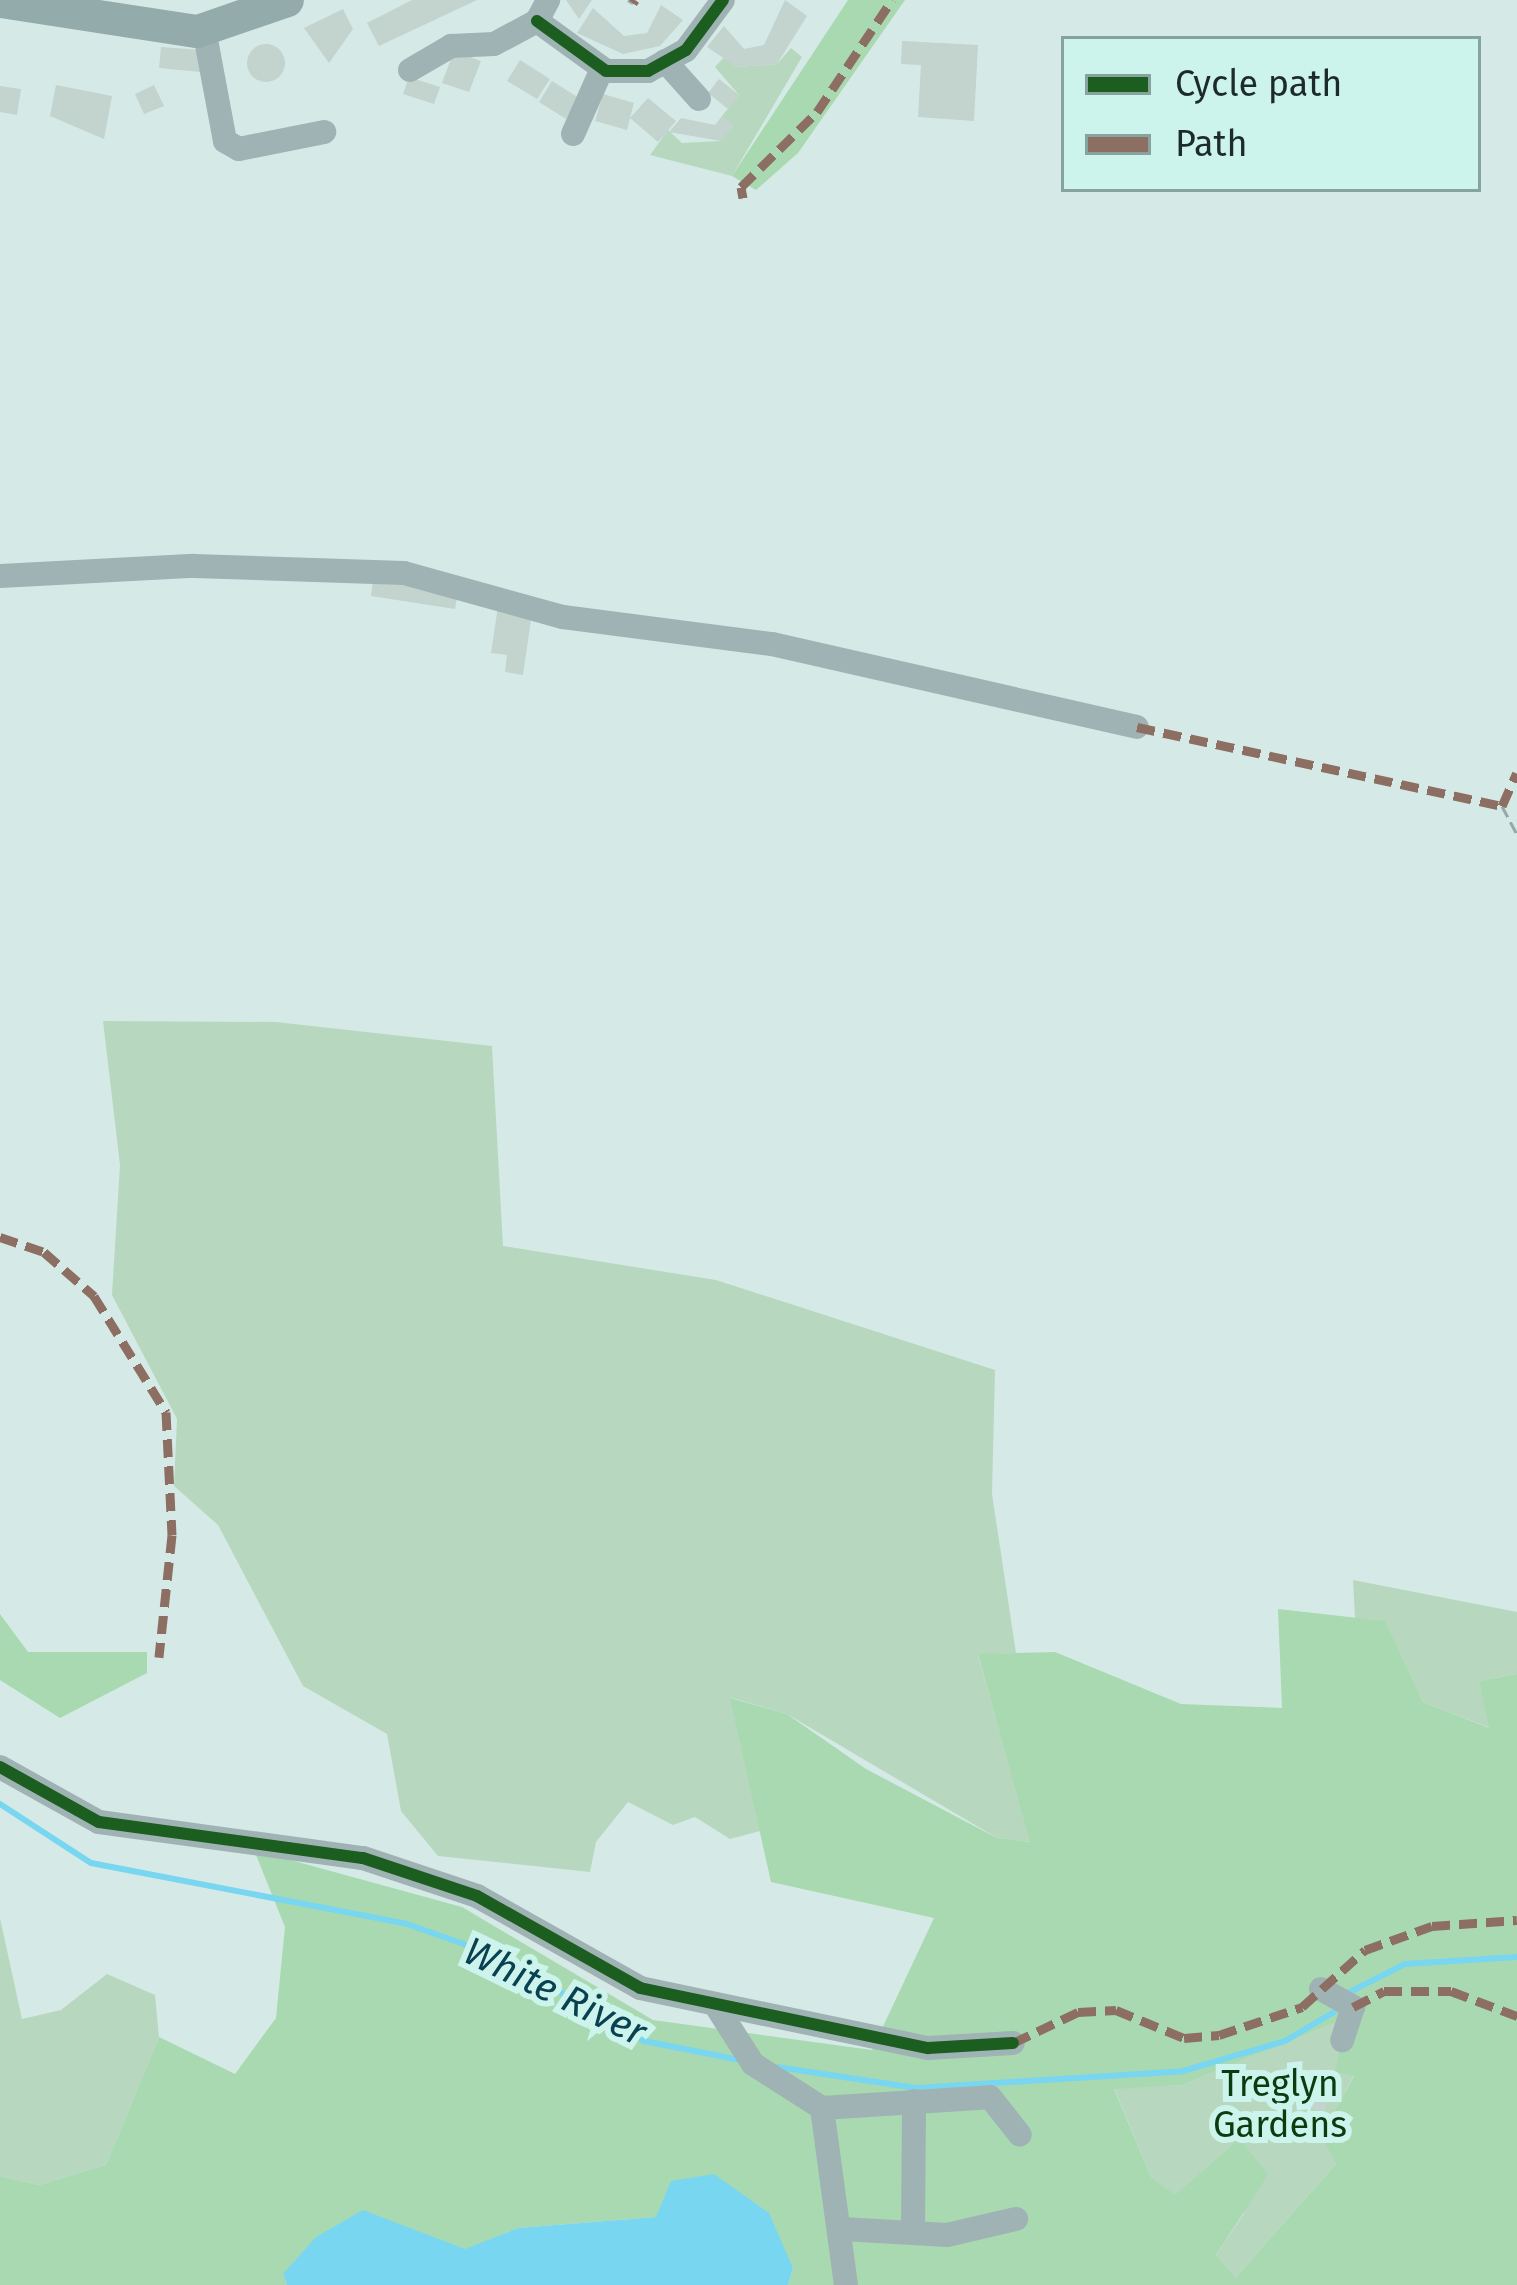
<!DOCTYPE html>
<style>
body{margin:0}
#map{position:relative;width:1517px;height:2285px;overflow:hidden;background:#d5eae6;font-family:"Fira Sans",sans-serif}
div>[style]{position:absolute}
.green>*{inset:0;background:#b7d8be}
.forest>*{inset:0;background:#a9d9b1}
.water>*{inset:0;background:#79d6f0}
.stream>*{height:6px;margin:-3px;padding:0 3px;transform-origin:3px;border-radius:3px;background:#79d6f0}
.building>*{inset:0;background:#c3d3ce}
.round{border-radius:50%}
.path>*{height:3px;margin-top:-1.5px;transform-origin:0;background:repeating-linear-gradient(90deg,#98a8a7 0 12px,transparent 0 18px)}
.minor>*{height:24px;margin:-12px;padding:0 12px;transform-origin:12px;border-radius:12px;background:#a0b3b4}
.major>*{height:33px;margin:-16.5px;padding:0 16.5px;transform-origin:16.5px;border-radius:16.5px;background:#94abab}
.quiet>*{height:9px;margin-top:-4.5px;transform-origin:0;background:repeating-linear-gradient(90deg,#8d6e63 0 18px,transparent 0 27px)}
.cycleway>*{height:12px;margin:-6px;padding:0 6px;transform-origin:6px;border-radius:6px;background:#1b5e20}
span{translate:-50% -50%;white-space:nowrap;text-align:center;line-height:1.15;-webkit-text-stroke:12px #ccf3ec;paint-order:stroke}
.park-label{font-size:36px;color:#093c0f}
.water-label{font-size:39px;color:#094151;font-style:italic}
.legend{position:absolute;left:1061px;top:36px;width:420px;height:156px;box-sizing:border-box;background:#ccf3ec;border:3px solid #86a39e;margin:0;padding:15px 21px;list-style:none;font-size:36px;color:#1c2b29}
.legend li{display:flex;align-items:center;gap:24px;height:60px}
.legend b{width:60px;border:3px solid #86a39e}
</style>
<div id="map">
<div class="green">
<div style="clip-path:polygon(791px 48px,802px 57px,732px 176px,650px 155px,668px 130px,682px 143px,720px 141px,733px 126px,722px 116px,739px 95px,715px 67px,724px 57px,737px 67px,777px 64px)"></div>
<div style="clip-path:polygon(103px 1021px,276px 1022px,492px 1046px,503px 1246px,716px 1280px,995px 1370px,992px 1494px,1016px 1653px,978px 1655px,1031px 1842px,997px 1838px,787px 1714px,732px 1698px,760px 1831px,730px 1839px,695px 1817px,673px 1825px,628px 1802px,596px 1842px,590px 1872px,438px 1856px,401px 1811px,387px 1734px,303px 1686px,218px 1525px,174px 1486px,177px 1419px,112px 1295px,120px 1165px)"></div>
<div style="clip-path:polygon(1353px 1580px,1517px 1612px,1517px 1674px,1479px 1681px,1490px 1728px,1423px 1702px,1385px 1622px,1355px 1618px)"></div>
<div style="clip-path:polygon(0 1918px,22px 2019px,61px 2010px,107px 1974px,155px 1995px,159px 2037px,106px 2165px,39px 2185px,0 2176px)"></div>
<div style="clip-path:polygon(1334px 2022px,1354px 2075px,1322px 2136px,1336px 2164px,1234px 2279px,1216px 2255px,1244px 2213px,1192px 2185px,1175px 2196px,1151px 2177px,1114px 2088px,1182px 2085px)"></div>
</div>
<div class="forest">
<div style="clip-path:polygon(848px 0,905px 0,798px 153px,756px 190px,732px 176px)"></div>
<div style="clip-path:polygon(evenodd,1278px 1609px,1385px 1621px,1423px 1702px,1489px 1728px,1479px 1681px,1517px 1674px,1517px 2285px,788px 2285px,793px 2268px,656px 2217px,518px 2228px,465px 2250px,418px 2234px,283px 2274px,287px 2285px,0 2285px,0 2176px,39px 2185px,106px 2165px,159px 2037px,235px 2074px,276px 2018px,285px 1927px,254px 1850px,462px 1907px,653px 2020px,872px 2050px,934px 1918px,771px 1882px,730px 1698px,787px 1714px,866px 1769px,997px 1838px,1030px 1842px,978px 1654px,1055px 1652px,1181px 1704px,1282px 1708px,1278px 1609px,1333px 2023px,1342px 2040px,1335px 2072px,1354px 2076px,1321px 2136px,1336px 2164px,1235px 2278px,1216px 2255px,1268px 2175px,1240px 2139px,1175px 2195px,1151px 2177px,1114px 2089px,1182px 2085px,1333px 2023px)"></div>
<div style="clip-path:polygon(0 1614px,28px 1652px,147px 1652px,147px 1673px,60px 1718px,0 1680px)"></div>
</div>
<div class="water">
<div style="clip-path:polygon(714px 2174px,769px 2213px,793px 2268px,788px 2285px,287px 2285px,283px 2274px,316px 2237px,363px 2210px,465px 2249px,518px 2228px,656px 2217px,671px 2181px)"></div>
</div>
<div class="stream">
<div style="left:0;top:1804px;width:108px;rotate:33deg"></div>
<div style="left:91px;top:1863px;width:322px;rotate:10.9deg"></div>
<div style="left:407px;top:1924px;width:99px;rotate:19.5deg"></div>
<div style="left:500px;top:1957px;width:167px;rotate:30.3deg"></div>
<div style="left:644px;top:2041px;width:98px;rotate:11.2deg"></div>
<div style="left:1348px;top:1993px;width:64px;rotate:-27deg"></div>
<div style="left:1405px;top:1964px;width:112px;rotate:-3.6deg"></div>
<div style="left:777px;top:2067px;width:141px;rotate:8.6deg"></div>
<div style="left:916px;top:2088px;width:268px;rotate:-3.6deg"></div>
<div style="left:1183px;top:2071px;width:106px;rotate:-16.4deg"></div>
<div style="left:1285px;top:2041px;width:57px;rotate:-30.6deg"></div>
</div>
<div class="building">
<div style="clip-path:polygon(412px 0,477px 0,379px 46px,367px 23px)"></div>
<div style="clip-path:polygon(566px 0,592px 0,579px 19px)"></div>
<div style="clip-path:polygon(785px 0,807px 16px,777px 64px,737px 67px,707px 47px,724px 26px,744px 49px,764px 45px)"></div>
<div style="clip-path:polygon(661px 5px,683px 20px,660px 46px,623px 54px,577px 33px,593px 8px,624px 36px,647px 33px)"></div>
<div style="clip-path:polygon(343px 9px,353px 29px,329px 63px,304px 28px)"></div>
<div style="clip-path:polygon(902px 41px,978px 45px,974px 121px,918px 117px,921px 65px,901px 64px)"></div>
<div class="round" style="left:247px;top:44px;width:38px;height:38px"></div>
<div style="clip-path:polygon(161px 47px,202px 50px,200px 72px,159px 68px)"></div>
<div style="clip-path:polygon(454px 51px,481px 61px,469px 92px,442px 83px)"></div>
<div style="clip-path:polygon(520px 60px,550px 79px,537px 99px,507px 81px)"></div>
<div style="clip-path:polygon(409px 77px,440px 87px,434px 104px,403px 94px)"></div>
<div style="clip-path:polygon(719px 79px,739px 95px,728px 109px,708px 93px)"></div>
<div style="clip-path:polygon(552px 81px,579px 98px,566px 119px,539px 102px)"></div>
<div style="clip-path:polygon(56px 85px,112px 96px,104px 139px,50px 116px)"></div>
<div style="clip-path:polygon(154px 85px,164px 106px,144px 114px,135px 94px)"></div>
<div style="clip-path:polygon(0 86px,21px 89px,17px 115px,0 112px)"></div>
<div style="clip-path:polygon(603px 94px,634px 103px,630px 118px,648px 98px,676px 121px,658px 142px,630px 118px,627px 130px,595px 121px)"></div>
<div style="clip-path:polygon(722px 116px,734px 125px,721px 141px,669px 132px,681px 118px,715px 125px)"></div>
<div style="clip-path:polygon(373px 579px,458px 592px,455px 609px,371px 596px)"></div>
<div style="clip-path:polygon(498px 606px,532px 613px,523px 675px,505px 672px,507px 655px,491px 653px)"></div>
<div style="clip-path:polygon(1316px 2067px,1336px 2077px,1324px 2112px,1303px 2105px)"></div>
</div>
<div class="path">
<div style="left:628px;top:0;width:6px;rotate:31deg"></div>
<div style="left:1502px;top:806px;width:32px;rotate:62deg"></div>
</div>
<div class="minor">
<div style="left:537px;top:21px;width:85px;rotate:35.9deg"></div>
<div style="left:606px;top:71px;width:42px"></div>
<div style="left:648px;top:71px;width:43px;rotate:-28.9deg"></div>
<div style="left:686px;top:50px;width:62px;rotate:-53.5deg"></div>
<div style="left:204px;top:29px;width:114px;rotate:79.4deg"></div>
<div style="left:225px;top:141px;width:16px;rotate:30deg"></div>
<div style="left:239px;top:149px;width:87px;rotate:-11.3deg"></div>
<div style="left:665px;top:61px;width:51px;rotate:48.2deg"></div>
<div style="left:410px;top:70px;width:48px;rotate:-30.3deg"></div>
<div style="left:451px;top:46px;width:43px;rotate:-2.7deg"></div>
<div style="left:494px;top:44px;width:49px;rotate:-28.1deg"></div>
<div style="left:537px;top:21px;width:24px;rotate:-62deg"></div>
<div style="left:573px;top:134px;width:71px;rotate:-66deg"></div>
<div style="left:0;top:576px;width:194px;rotate:-3deg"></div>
<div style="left:194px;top:566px;width:210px;rotate:1.9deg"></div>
<div style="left:404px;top:573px;width:165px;rotate:15.5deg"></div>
<div style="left:563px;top:617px;width:211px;rotate:7.4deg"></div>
<div style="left:772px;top:644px;width:374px;rotate:12.8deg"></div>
<div style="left:0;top:1767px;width:113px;rotate:29.1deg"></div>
<div style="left:99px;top:1822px;width:266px;rotate:7.8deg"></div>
<div style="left:363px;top:1858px;width:120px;rotate:18.4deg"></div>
<div style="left:477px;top:1896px;width:187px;rotate:29.4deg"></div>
<div style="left:640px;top:1988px;width:294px;rotate:11.8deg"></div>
<div style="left:928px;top:2048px;width:85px;rotate:-3.4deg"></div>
<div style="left:1321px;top:1989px;width:37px;rotate:29deg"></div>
<div style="left:1353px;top:2007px;width:35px;rotate:108deg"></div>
<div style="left:718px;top:2009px;width:65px;rotate:57.5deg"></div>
<div style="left:753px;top:2064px;width:82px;rotate:32.5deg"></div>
<div style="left:822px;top:2108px;width:168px;rotate:-3.7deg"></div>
<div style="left:990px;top:2097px;width:48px;rotate:51.7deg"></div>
<div style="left:822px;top:2108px;width:179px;rotate:82.3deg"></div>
<div style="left:913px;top:2227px;width:126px;rotate:-89.5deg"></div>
<div style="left:842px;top:2229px;width:105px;rotate:3.3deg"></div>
<div style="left:947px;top:2235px;width:71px;rotate:-13.1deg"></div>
</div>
<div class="major">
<div style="left:0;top:1px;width:199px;rotate:8.7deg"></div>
<div style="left:197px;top:31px;width:95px;rotate:-19deg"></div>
</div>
<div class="quiet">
<div style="left:633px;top:3px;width:4px;rotate:-56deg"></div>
<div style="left:743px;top:198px;width:11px;rotate:-100deg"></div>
<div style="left:741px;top:187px;width:107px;rotate:-44.6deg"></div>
<div style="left:817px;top:112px;width:135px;rotate:-56.2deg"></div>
<div style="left:1137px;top:727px;width:373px;rotate:12.2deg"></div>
<div style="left:1502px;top:806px;width:36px;rotate:-66deg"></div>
<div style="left:0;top:1237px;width:46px;rotate:18.8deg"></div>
<div style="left:44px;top:1252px;width:67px;rotate:41.3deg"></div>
<div style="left:94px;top:1296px;width:137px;rotate:58.2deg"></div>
<div style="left:166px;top:1412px;width:123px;rotate:87.2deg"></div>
<div style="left:172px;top:1535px;width:123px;rotate:96.1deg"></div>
<div style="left:1353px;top:2007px;width:35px;rotate:-27deg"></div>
<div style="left:1384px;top:1991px;width:67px"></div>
<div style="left:1451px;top:1991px;width:71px;rotate:20.7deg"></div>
<div style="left:1013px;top:2043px;width:72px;rotate:-25.5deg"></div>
<div style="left:1078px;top:2012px;width:38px;rotate:-3deg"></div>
<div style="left:1116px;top:2010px;width:74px;rotate:22.4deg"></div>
<div style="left:1184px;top:2038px;width:35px;rotate:-5deg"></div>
<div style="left:1219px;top:2035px;width:88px;rotate:-18.6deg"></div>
<div style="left:1302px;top:2007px;width:85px;rotate:-42.1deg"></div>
<div style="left:1365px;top:1950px;width:71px;rotate:-19.7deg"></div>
<div style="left:1432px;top:1926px;width:85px;rotate:-4deg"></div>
</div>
<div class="cycleway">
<div style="left:537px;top:21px;width:85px;rotate:35.9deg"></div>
<div style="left:606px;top:71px;width:42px"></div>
<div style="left:648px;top:71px;width:43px;rotate:-28.9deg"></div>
<div style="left:686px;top:50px;width:62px;rotate:-53.5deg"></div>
<div style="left:0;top:1767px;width:113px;rotate:29.1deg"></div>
<div style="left:99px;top:1822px;width:266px;rotate:7.8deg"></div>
<div style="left:363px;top:1858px;width:120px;rotate:18.4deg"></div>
<div style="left:477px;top:1896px;width:187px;rotate:29.4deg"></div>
<div style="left:640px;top:1988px;width:294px;rotate:11.8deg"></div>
<div style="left:928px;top:2048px;width:85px;rotate:-3.4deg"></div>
</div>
<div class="park-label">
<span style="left:1280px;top:2105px">Treglyn<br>Gardens</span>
</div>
<div class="water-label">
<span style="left:555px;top:1992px;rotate:26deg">White River</span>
</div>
<ul class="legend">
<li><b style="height:15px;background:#1b5e20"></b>Cycle path</li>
<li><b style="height:15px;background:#8d6e63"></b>Path</li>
</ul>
</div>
